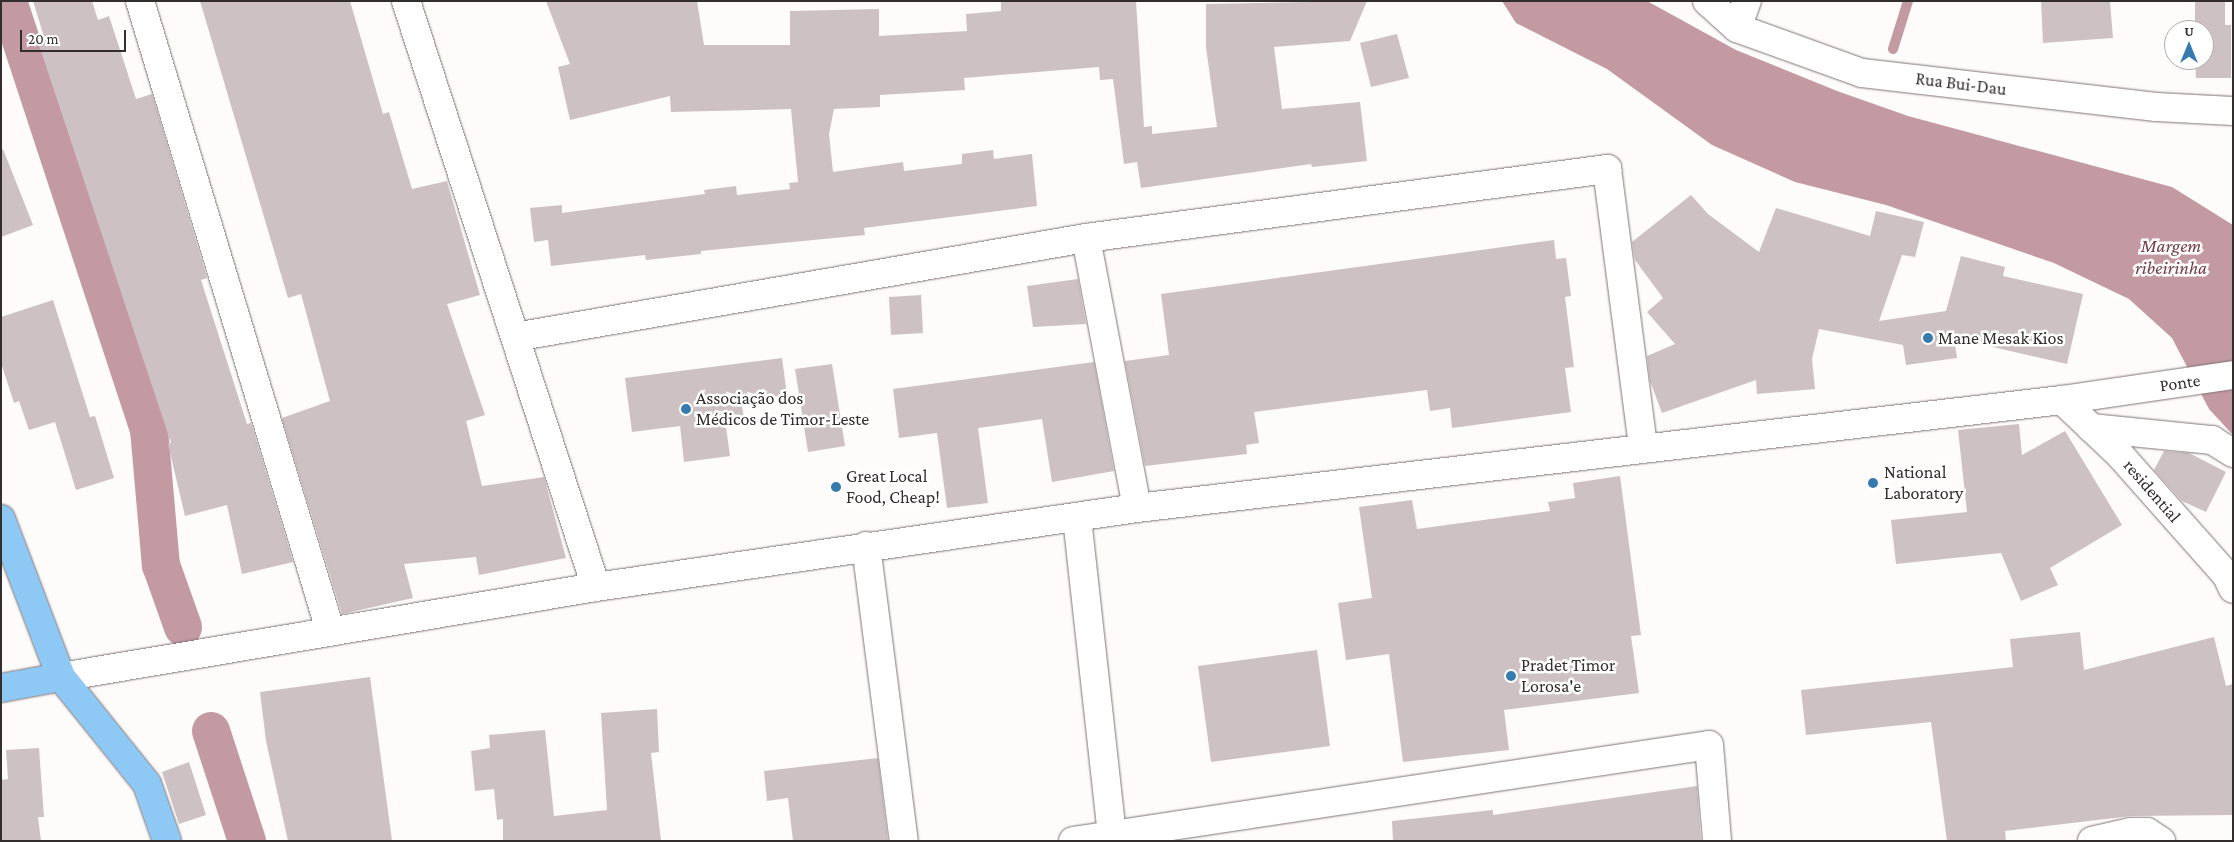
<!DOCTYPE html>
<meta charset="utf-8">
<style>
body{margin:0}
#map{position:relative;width:2234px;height:842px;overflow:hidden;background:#fefbfb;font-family:"Crimson Pro",serif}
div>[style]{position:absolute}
.water>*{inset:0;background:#c39aa1}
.stream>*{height:10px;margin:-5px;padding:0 5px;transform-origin:5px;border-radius:5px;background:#c39aa1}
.canal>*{height:38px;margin:-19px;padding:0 19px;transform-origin:19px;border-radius:19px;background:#c39aa1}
.building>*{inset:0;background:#cec1c3}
.roads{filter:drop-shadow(0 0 1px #7f7375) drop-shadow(0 0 1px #7f7375)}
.minor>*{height:28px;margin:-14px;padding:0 14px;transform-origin:14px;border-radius:14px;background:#fff}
.major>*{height:28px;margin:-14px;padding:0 14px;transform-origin:14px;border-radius:14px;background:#8ec8f4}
.dots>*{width:14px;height:14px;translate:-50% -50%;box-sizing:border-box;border:2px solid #fff;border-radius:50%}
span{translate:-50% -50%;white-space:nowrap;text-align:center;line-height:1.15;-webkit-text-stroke:5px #fff;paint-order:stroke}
.street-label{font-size:18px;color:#332e2e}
.poi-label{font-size:18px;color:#332e2e}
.left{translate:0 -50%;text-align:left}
.water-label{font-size:19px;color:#723b47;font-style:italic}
.frame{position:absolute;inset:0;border:2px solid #332e2e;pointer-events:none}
.north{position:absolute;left:2164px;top:20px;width:50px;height:50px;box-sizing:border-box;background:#fff;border:1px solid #adabab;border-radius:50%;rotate:0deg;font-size:14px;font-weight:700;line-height:20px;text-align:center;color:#332e2e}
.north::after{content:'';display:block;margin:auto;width:18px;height:22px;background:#367bb0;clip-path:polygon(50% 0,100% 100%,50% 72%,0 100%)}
.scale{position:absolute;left:20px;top:30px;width:106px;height:22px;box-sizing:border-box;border:2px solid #332e2e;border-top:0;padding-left:6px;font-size:15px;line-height:18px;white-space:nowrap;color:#332e2e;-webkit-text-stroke:4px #fff;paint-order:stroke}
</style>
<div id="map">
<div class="water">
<div style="clip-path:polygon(1502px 1px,1647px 1px,1736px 50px,1837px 91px,1908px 116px,2172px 187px,2233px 225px,2233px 435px,2209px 409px,2172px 338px,2129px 299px,2054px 263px,1886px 205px,1795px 182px,1712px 145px,1607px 69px,1516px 23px)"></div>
</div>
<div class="stream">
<div style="left:1893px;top:49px;width:50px;rotate:-72.6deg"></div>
</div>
<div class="canal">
<div style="left:8px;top:1px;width:451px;rotate:71.8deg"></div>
<div style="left:149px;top:429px;width:137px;rotate:85deg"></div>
<div style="left:161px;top:565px;width:66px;rotate:70.5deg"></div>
<div style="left:211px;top:731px;width:116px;rotate:71.9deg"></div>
</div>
<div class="building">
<div style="clip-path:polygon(33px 1px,92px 1px,98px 20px,109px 16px,136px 99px,152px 94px,207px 278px,201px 280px,247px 424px,251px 423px,293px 562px,242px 574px,227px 505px,185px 516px,168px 444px,171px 443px,37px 39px,44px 37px)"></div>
<div style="clip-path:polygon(200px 1px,350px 1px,383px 114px,389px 112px,412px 189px,447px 181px,480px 295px,447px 304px,485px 415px,466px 421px,482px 486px,544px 477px,566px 558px,479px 575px,476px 557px,404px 564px,413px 598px,342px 614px,282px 418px,330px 401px,301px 294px,288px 298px)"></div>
<div style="clip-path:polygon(546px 1px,697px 1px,704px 45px,790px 45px,790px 11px,879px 9px,879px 36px,967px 31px,966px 14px,1001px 11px,1001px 1px,1136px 1px,1144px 127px,1152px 126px,1152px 134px,1217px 127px,1206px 47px,1206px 4px,1367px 1px,1350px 41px,1274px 47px,1282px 109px,1360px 102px,1367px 161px,1312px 167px,1311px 164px,1141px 188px,1137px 162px,1124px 164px,1113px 79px,1100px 80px,1099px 67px,964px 78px,965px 90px,880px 95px,880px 107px,834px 109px,829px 134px,833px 172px,903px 162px,904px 171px,962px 164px,962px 154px,993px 150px,994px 159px,1032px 154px,1037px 206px,864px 228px,865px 235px,701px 251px,701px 254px,646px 260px,645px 255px,551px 266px,548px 240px,534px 242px,530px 208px,562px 205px,562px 213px,705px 194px,704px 190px,736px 186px,737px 195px,790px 189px,789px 183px,798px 182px,791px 109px,671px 112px,670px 96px,570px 120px,558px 67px,570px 64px)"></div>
<div style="clip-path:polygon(2041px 1px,2110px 1px,2113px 38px,2043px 43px)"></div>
<div style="clip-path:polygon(2195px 1px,2225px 1px,2225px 25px,2231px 25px,2231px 78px,2196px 78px,2195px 60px,2204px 60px,2204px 30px,2195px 30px)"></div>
<div style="clip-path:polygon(1397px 34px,1409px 78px,1371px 87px,1360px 43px)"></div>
<div style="clip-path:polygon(3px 149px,33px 225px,1px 237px,1px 150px)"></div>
<div style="clip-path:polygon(1691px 195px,1708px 214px,1759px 252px,1776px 208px,1870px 236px,1876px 211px,1924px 222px,1915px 257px,1902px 255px,1879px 321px,1946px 311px,1961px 256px,2005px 267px,2003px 276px,2083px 294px,2067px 364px,1954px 338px,1957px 358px,1906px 365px,1903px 345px,1819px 329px,1812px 359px,1815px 389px,1757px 394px,1756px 380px,1662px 413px,1650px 381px,1647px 356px,1675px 344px,1647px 312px,1663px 298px,1635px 260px,1632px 242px)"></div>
<div style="clip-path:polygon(1554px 240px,1556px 259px,1566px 258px,1571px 296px,1565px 297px,1574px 367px,1565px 368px,1571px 412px,1452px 428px,1450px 408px,1430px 411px,1427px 390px,1323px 403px,1254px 412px,1259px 443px,1246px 445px,1247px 454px,1145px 466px,1125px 361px,1169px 355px,1161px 294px)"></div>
<div style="clip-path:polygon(1078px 279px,1086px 324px,1033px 327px,1027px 286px)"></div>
<div style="clip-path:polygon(921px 295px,923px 333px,891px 335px,889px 297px)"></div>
<div style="clip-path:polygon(53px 300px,90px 417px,95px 416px,114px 478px,76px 490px,55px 422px,29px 430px,19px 401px,14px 403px,1px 363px,1px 317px)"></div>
<div style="clip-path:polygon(782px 358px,787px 395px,741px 401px,744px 418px,725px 420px,730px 456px,684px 462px,680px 426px,632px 432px,625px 378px)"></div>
<div style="clip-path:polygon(1094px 362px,1114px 471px,1052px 482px,1042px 419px,978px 428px,988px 503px,947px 508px,937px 433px,899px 438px,893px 389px)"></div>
<div style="clip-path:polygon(832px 364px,845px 446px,808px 452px,795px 369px)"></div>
<div style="clip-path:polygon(2019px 424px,2022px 455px,2065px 431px,2122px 525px,2050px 568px,2058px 585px,2021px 601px,2001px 553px,1896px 564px,1891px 520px,1967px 512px,1958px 430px)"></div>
<div style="clip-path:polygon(2164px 451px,2189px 453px,2226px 472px,2206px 512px,2182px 501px,2154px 470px)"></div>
<div style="clip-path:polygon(1620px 476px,1641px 635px,1631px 636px,1639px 693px,1504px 710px,1509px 750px,1403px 762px,1389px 654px,1346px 660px,1338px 603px,1372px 598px,1359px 507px,1412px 500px,1417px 529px,1550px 511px,1548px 502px,1575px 498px,1573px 483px)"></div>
<div style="clip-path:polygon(2080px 632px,2084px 670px,2214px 637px,2226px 686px,2233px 684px,2233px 815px,2131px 816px,2005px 831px,2006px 841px,1947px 841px,1931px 722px,1806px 735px,1801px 690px,2013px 667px,2010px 639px)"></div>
<div style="clip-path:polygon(1317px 650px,1330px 746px,1211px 762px,1198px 666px)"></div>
<div style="clip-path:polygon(370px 677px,392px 841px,288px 841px,266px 741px,260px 692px)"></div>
<div style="clip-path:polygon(657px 709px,659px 752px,651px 753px,661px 841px,503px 841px,503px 819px,497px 820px,494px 789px,475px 791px,471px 751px,490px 748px,489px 735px,545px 730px,554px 816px,607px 810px,601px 713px)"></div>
<div style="clip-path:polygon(39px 748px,44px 817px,38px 817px,41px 841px,1px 841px,1px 780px,8px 779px,6px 750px)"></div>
<div style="clip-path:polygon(878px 758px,888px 841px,793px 841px,788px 798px,767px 801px,764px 771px)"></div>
<div style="clip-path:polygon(189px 762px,206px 815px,179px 824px,162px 772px)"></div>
<div style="clip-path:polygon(1697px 786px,1701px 841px,1393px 841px,1392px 821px,1493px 810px,1493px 815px)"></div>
</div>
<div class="roads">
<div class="minor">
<div style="left:140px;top:1px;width:657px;rotate:73.19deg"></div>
<div style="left:406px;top:1px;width:616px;rotate:72.04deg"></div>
<div style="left:1707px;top:1px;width:40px;rotate:42deg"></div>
<div style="left:1737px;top:28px;width:133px;rotate:19.8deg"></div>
<div style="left:1862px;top:73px;width:296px;rotate:6.6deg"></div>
<div style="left:2156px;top:107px;width:77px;rotate:3deg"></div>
<div style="left:1737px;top:28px;width:29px;rotate:-70deg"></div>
<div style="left:1086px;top:238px;width:275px;rotate:79.3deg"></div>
<div style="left:515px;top:337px;width:580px;rotate:-9.84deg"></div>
<div style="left:1086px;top:238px;width:526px;rotate:-7.54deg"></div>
<div style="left:1607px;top:169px;width:279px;rotate:82.6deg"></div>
<div style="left:2062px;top:400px;width:80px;rotate:43.5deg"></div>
<div style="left:2120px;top:455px;width:162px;rotate:48.5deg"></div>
<div style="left:2227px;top:576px;width:14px;rotate:65deg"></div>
<div style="left:2091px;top:428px;width:122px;rotate:5.7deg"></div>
<div style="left:2212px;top:440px;width:25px;rotate:32deg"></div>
<div style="left:1077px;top:518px;width:321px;rotate:83.7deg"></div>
<div style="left:866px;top:546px;width:297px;rotate:82.7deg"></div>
<div style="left:61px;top:677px;width:543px;rotate:-9.55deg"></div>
<div style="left:596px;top:587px;width:547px;rotate:-8.31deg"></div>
<div style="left:1137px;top:508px;width:931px;rotate:-6.66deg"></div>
<div style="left:2062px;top:400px;width:173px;rotate:-8.3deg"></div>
<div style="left:1073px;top:841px;width:643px;rotate:-8.58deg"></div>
<div style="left:1709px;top:745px;width:96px;rotate:85.2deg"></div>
<div style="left:2092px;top:841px;width:40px;rotate:-13deg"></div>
<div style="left:2131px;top:832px;width:16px"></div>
<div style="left:2147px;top:832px;width:17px;rotate:33deg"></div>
</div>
<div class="major">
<div style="left:1px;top:519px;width:169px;rotate:69.2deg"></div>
<div style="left:61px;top:677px;width:137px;rotate:51.2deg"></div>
<div style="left:147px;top:784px;width:60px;rotate:70.7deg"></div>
<div style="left:1px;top:688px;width:61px;rotate:-10.4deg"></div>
</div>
</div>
<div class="dots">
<div style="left:1928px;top:338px;background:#367bb0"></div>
<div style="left:686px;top:409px;background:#367bb0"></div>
<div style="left:1873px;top:483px;background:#367bb0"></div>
<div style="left:836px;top:487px;background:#367bb0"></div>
<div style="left:1511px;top:676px;background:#367bb0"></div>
</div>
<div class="street-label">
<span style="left:1961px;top:84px;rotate:7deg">Rua Bui-Dau</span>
<span style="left:2180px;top:383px;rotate:-8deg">Ponte</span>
<span style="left:2152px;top:491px;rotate:49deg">residential</span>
</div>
<div class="poi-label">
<span class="left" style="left:1938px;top:338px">Mane Mesak Kios</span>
<span class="left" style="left:696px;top:409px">Associação dos<br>Médicos de Timor-Leste</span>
<span class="left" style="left:1884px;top:483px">National<br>Laboratory</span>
<span class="left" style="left:846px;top:487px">Great Local<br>Food, Cheap!</span>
<span class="left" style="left:1521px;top:676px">Pradet Timor<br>Lorosa'e</span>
</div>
<div class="water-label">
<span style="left:2171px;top:257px">Margem<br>ribeirinha</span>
</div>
<div class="frame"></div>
<div class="north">U</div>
<div class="scale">20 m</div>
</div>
